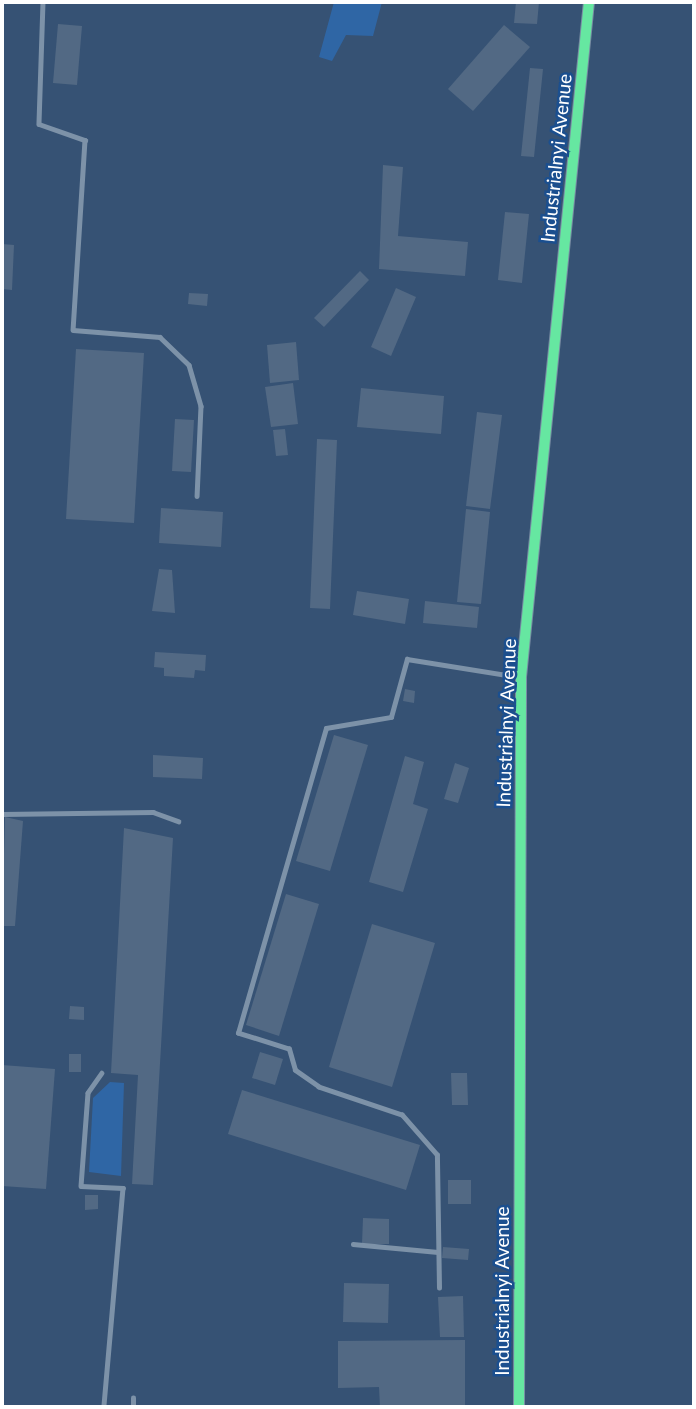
<!DOCTYPE html>
<style>
body{margin:0}
#map{position:relative;width:696px;height:1409px;overflow:hidden;background:#365274;font-family:Lato,sans-serif}
div>[style]{position:absolute}
.green>*{inset:0;background:#2f66a5}
.building>*{inset:0;background:#526984}
.lane>*{height:4.5px;margin:-2.25px;padding:0 2.25px;transform-origin:2.25px;border-radius:2.25px;background:#7d92a8}
.secondary>*{height:12px;margin:-6px;padding:0 6px;transform-origin:6px;border-radius:6px;background:#798da4}
.cycleway>*{height:10px;margin:-5px;padding:0 5px;transform-origin:5px;border-radius:5px;background:#66e7a1}
span{translate:-50% -50%;white-space:nowrap;text-align:center;line-height:1.15;-webkit-text-stroke:5px #1b4f8f;paint-order:stroke}
.street-label{font-size:19px;color:#fff}
.frame{position:absolute;inset:0;border:4px solid #fff;pointer-events:none}
</style>
<div id="map">
<div class="green">
<div style="clip-path:polygon(334px 2px,382px 2px,373px 36px,346px 35px,332px 61px,319px 57px)"></div>
<div style="clip-path:polygon(110px 1082px,124px 1083px,121px 1176px,89px 1172px,93px 1098px)"></div>
</div>
<div class="building">
<div style="clip-path:polygon(516px 2px,539px 2px,537px 24px,514px 23px)"></div>
<div style="clip-path:polygon(58px 24px,82px 26px,77px 85px,53px 83px)"></div>
<div style="clip-path:polygon(504px 25px,530px 47px,473px 111px,448px 89px)"></div>
<div style="clip-path:polygon(530px 68px,543px 69px,534px 157px,521px 156px)"></div>
<div style="clip-path:polygon(383px 165px,403px 167px,398px 236px,468px 242px,465px 276px,379px 269px)"></div>
<div style="clip-path:polygon(505px 212px,529px 214px,522px 283px,498px 280px)"></div>
<div style="clip-path:polygon(2px 244px,14px 245px,12px 290px,2px 289px)"></div>
<div style="clip-path:polygon(360px 271px,369px 280px,324px 327px,314px 318px)"></div>
<div style="clip-path:polygon(396px 288px,416px 297px,391px 356px,371px 347px)"></div>
<div style="clip-path:polygon(189px 293px,208px 294px,207px 306px,188px 304px)"></div>
<div style="clip-path:polygon(296px 342px,299px 380px,270px 383px,267px 345px)"></div>
<div style="clip-path:polygon(76px 349px,144px 353px,134px 523px,66px 519px)"></div>
<div style="clip-path:polygon(293px 383px,298px 424px,271px 427px,265px 387px)"></div>
<div style="clip-path:polygon(361px 388px,444px 396px,441px 434px,357px 427px)"></div>
<div style="clip-path:polygon(477px 412px,502px 415px,490px 509px,466px 506px)"></div>
<div style="clip-path:polygon(175px 419px,194px 420px,191px 472px,172px 471px)"></div>
<div style="clip-path:polygon(285px 429px,288px 455px,276px 456px,273px 430px)"></div>
<div style="clip-path:polygon(317px 439px,337px 440px,330px 609px,310px 608px)"></div>
<div style="clip-path:polygon(161px 508px,223px 512px,221px 547px,159px 543px)"></div>
<div style="clip-path:polygon(466px 509px,490px 512px,481px 604px,457px 602px)"></div>
<div style="clip-path:polygon(159px 569px,172px 570px,175px 613px,152px 611px)"></div>
<div style="clip-path:polygon(357px 591px,409px 599px,405px 624px,353px 615px)"></div>
<div style="clip-path:polygon(425px 601px,479px 607px,477px 628px,423px 623px)"></div>
<div style="clip-path:polygon(155px 652px,206px 655px,205px 671px,195px 670px,194px 678px,164px 676px,164px 668px,154px 667px)"></div>
<div style="clip-path:polygon(405px 689px,415px 691px,414px 703px,403px 701px)"></div>
<div style="clip-path:polygon(334px 735px,368px 745px,330px 871px,296px 861px)"></div>
<div style="clip-path:polygon(153px 755px,203px 758px,202px 779px,153px 777px)"></div>
<div style="clip-path:polygon(405px 756px,424px 762px,413px 804px,428px 809px,403px 892px,369px 882px)"></div>
<div style="clip-path:polygon(455px 763px,469px 768px,458px 803px,444px 799px)"></div>
<div style="clip-path:polygon(5px 817px,23px 821px,15px 926px,2px 926px)"></div>
<div style="clip-path:polygon(124px 828px,173px 838px,153px 1185px,132px 1184px,138px 1075px,111px 1073px)"></div>
<div style="clip-path:polygon(286px 894px,319px 904px,279px 1036px,246px 1025px)"></div>
<div style="clip-path:polygon(372px 924px,435px 943px,392px 1087px,329px 1067px)"></div>
<div style="clip-path:polygon(70px 1006px,84px 1007px,84px 1020px,69px 1019px)"></div>
<div style="clip-path:polygon(260px 1052px,283px 1059px,275px 1085px,252px 1078px)"></div>
<div style="clip-path:polygon(69px 1054px,81px 1054px,81px 1072px,69px 1072px)"></div>
<div style="clip-path:polygon(2px 1065px,55px 1069px,46px 1189px,2px 1186px)"></div>
<div style="clip-path:polygon(451px 1073px,467px 1073px,468px 1105px,452px 1105px)"></div>
<div style="clip-path:polygon(242px 1090px,420px 1145px,406px 1190px,228px 1134px)"></div>
<div style="clip-path:polygon(448px 1180px,471px 1180px,471px 1204px,448px 1204px)"></div>
<div style="clip-path:polygon(85px 1195px,98px 1195px,98px 1209px,85px 1210px)"></div>
<div style="clip-path:polygon(363px 1218px,389px 1219px,389px 1244px,362px 1244px)"></div>
<div style="clip-path:polygon(443px 1247px,469px 1249px,468px 1260px,442px 1258px)"></div>
<div style="clip-path:polygon(344px 1283px,389px 1284px,388px 1323px,343px 1322px)"></div>
<div style="clip-path:polygon(463px 1296px,464px 1337px,440px 1337px,438px 1297px)"></div>
<div style="clip-path:polygon(465px 1340px,465px 1407px,380px 1407px,379px 1387px,338px 1388px,338px 1341px)"></div>
</div>
<div class="lane">
<div style="left:43px;top:2px;width:122px;rotate:91.9deg"></div>
<div style="left:39px;top:124px;width:49px;rotate:19.2deg"></div>
<div style="left:85px;top:140px;width:190px;rotate:93.6deg"></div>
<div style="left:73px;top:330px;width:87px;rotate:4.6deg"></div>
<div style="left:160px;top:337px;width:40px;rotate:44deg"></div>
<div style="left:189px;top:365px;width:43px;rotate:73.7deg"></div>
<div style="left:201px;top:406px;width:90px;rotate:92.5deg"></div>
<div style="left:2px;top:814px;width:151px;rotate:-0.8deg"></div>
<div style="left:153px;top:812px;width:27px;rotate:20deg"></div>
<div style="left:102px;top:1073px;width:24px;rotate:125deg"></div>
<div style="left:88px;top:1093px;width:93px;rotate:94.3deg"></div>
<div style="left:81px;top:1186px;width:42px;rotate:2.7deg"></div>
<div style="left:123px;top:1188px;width:220px;rotate:95deg"></div>
<div style="left:353px;top:1244px;width:85px;rotate:5.4deg"></div>
<div style="left:439px;top:1288px;width:133px;rotate:-90.9deg"></div>
<div style="left:437px;top:1155px;width:53px;rotate:-131.2deg"></div>
<div style="left:402px;top:1115px;width:88px;rotate:-161.4deg"></div>
<div style="left:319px;top:1087px;width:29px;rotate:-145deg"></div>
<div style="left:295px;top:1070px;width:22px;rotate:-106deg"></div>
<div style="left:289px;top:1049px;width:53px;rotate:-162.6deg"></div>
<div style="left:238px;top:1033px;width:317px;rotate:-73.9deg"></div>
<div style="left:326px;top:728px;width:66px;rotate:-9.6deg"></div>
<div style="left:391px;top:717px;width:60px;rotate:-74.6deg"></div>
<div style="left:407px;top:659px;width:113px;rotate:9.1deg"></div>
<div style="left:133px;top:1407px;width:9px;rotate:-90deg"></div>
</div>
<div class="secondary">
<div style="left:519px;top:1407px;width:730px;rotate:-89.84deg"></div>
<div style="left:521px;top:677px;width:678px;rotate:-84.25deg"></div>
</div>
<div class="cycleway">
<div style="left:519px;top:1407px;width:730px;rotate:-89.84deg"></div>
<div style="left:521px;top:677px;width:678px;rotate:-84.25deg"></div>
</div>
<div class="street-label">
<span style="left:556px;top:158px;rotate:-84deg">Industrialnyi Avenue</span>
<span style="left:506px;top:723px;rotate:-88deg">Industrialnyi Avenue</span>
<span style="left:502px;top:1291px;rotate:-90deg">Industrialnyi Avenue</span>
</div>
<div class="frame"></div>
</div>
